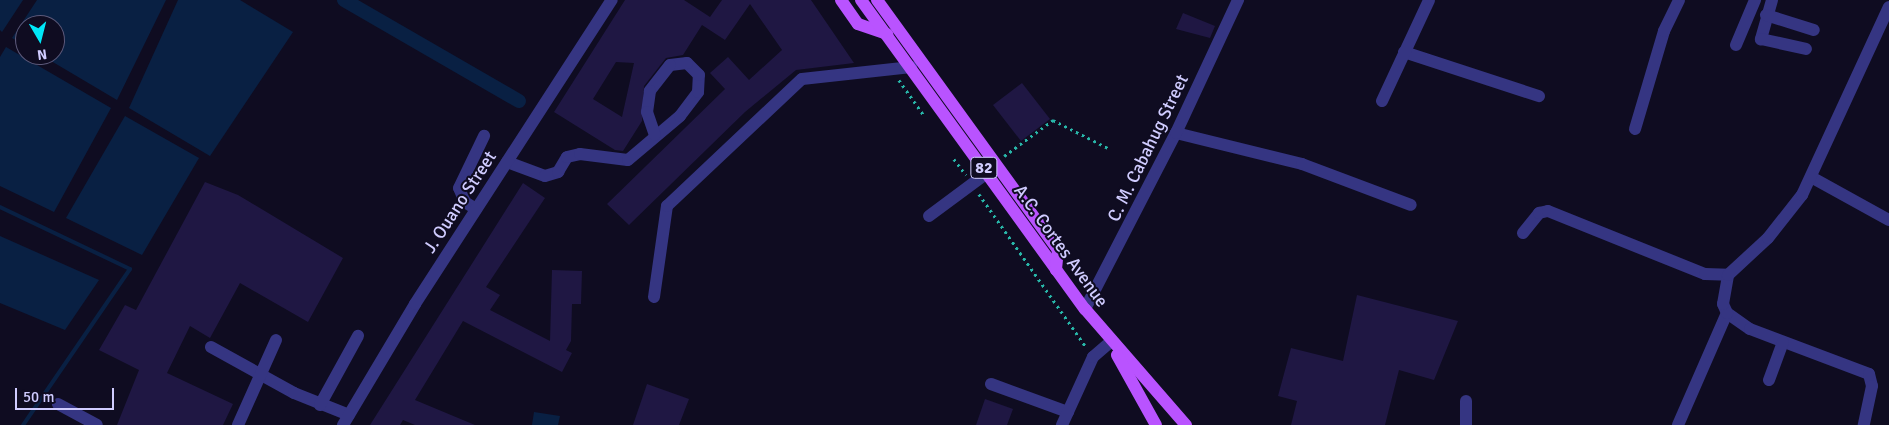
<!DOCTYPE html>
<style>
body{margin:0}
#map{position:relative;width:1889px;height:425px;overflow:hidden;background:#0f0c21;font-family:Signika,sans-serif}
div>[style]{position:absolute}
.water>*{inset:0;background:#092043}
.stream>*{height:4px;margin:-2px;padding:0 2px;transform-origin:2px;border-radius:2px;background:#092043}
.canal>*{height:14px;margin:-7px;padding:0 7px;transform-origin:7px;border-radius:7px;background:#092043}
.building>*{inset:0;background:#1f1743}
.path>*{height:2.5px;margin-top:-1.25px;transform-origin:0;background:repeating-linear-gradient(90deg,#28b7a9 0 2.5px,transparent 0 6.5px)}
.minor>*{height:12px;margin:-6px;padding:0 6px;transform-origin:6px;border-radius:6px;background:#353582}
.major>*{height:12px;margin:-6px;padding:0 6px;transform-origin:6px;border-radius:6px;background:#b953ff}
span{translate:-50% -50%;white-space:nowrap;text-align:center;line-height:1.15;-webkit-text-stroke:4px #0f0c21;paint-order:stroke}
.shield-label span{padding:1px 4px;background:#0f0c21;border:1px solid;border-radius:4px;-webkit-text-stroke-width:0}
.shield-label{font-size:16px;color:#d0ccff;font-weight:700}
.street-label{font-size:18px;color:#d0ccff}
.north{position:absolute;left:15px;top:15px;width:50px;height:50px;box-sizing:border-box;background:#0f0c21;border:1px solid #5c597a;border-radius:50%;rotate:172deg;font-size:14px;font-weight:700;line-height:20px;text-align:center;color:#d0ccff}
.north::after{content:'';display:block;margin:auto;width:18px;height:22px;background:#00e7f7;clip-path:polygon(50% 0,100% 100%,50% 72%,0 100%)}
.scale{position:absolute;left:15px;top:388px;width:99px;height:22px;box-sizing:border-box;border:2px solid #d0ccff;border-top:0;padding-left:6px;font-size:15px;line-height:18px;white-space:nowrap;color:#d0ccff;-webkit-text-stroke:4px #0f0c21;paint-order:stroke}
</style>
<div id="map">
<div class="water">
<div style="clip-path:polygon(0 0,23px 0,2px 32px,0 30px)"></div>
<div style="clip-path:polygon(37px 0,166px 0,117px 100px,41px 55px,55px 55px,55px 25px,25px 25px,25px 45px,12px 38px)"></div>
<div style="clip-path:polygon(178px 0,240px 0,293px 32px,210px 156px,129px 108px)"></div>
<div style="clip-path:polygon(6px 47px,111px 108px,54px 212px,0 186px,0 57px)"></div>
<div style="clip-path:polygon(125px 116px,199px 158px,142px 255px,66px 218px)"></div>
<div style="clip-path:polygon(0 236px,99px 280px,65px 330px,0 303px)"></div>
<div style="clip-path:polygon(534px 412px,560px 416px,558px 425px,532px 425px)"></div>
</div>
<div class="stream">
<div style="left:0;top:207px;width:144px;rotate:25.5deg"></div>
<div style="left:130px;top:269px;width:189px;rotate:124.4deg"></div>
</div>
<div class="canal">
<div style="left:344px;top:0;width:202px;rotate:30deg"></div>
</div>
<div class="building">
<div style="clip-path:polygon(evenodd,625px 0,684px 0,710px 17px,722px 0,811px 0,854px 63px,796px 70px,745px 112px,629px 225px,607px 204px,725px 89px,710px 73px,728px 57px,749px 80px,782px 50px,750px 4px,725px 40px,702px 25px,683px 55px,666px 58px,644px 86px,642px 121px,623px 151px,615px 150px,554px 112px,625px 0,616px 62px,634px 63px,622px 117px,593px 99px,616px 62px)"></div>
<div style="clip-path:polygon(1183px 13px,1215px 26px,1210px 38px,1176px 29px)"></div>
<div style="clip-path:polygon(1022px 83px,1050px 119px,1021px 141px,993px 105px)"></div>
<div style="clip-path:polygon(205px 182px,238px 195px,343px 258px,308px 322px,240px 283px,210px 338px,190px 326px,167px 373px,233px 404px,223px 425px,117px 425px,139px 370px,99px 350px,125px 305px,136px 310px)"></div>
<div style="clip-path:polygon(523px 183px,545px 198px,486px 287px,500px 295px,490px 310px,550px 341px,552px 270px,582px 271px,581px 304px,572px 304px,571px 341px,566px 350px,572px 353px,562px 372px,463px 321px,415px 400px,475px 425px,415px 425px,403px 420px,400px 425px,370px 425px)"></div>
<div style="clip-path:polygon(1357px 295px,1458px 321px,1434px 380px,1399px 370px,1385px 425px,1291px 425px,1297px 401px,1278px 396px,1291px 348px,1343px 361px)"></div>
<div style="clip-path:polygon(647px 384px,689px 399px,679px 425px,633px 425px)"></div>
<div style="clip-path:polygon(985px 399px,1013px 409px,1007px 425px,976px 425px)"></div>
</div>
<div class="path">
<div style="left:899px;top:80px;width:42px;rotate:54.8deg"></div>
<div style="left:1004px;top:156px;width:61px;rotate:-36.3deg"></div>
<div style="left:1053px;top:120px;width:64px;rotate:27deg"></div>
<div style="left:954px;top:159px;width:20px;rotate:53deg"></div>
<div style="left:979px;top:194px;width:187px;rotate:55deg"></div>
</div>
<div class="minor">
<div style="left:1772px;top:0;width:41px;rotate:105.8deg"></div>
<div style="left:1761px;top:39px;width:46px;rotate:12.5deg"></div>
<div style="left:1766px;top:15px;width:50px;rotate:17.4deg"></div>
<div style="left:1736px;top:45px;width:49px;rotate:-67.1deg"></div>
<div style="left:1404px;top:52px;width:142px;rotate:18.1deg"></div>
<div style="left:1382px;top:101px;width:111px;rotate:-65deg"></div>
<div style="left:1635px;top:129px;width:102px;rotate:-73.5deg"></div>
<div style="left:1664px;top:31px;width:34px;rotate:-64deg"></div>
<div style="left:1176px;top:133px;width:130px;rotate:13.8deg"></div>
<div style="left:1302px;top:164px;width:116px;rotate:20.6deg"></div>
<div style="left:507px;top:162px;width:40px;rotate:20.2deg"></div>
<div style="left:545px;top:176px;width:14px;rotate:-17deg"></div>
<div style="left:558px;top:172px;width:17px;rotate:-59deg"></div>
<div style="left:567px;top:157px;width:13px;rotate:-13deg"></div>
<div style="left:580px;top:154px;width:48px;rotate:7.1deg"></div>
<div style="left:628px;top:160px;width:68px;rotate:-40.2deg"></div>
<div style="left:680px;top:116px;width:30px;rotate:-53deg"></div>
<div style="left:698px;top:92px;width:17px;rotate:-87deg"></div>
<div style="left:699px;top:75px;width:17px;rotate:-135deg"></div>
<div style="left:687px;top:63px;width:17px;rotate:173deg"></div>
<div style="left:670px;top:65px;width:33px;rotate:128deg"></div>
<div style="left:650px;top:91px;width:21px;rotate:98deg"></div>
<div style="left:647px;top:112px;width:24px;rotate:71deg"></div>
<div style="left:1811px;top:177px;width:89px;rotate:28.9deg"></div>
<div style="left:476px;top:209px;width:13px;rotate:-148deg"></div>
<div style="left:465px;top:202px;width:15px;rotate:-113deg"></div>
<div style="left:459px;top:188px;width:58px;rotate:-64.3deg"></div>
<div style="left:929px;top:216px;width:72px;rotate:-36.6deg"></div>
<div style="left:1523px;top:233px;width:26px;rotate:-51deg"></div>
<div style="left:1539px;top:213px;width:9px;rotate:-13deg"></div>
<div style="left:1548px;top:211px;width:169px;rotate:21.9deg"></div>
<div style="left:1705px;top:274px;width:23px;rotate:2deg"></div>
<div style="left:654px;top:297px;width:92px;rotate:-81.9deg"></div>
<div style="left:667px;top:206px;width:185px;rotate:-43.3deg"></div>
<div style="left:802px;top:79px;width:110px;rotate:-6.3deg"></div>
<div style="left:1085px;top:309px;width:198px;rotate:-62.7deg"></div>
<div style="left:1176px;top:133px;width:147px;rotate:-65deg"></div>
<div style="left:1727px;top:313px;width:28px;rotate:35deg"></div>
<div style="left:1750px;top:329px;width:127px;rotate:20.7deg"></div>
<div style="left:1869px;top:374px;width:12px;rotate:76deg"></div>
<div style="left:1872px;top:386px;width:40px;rotate:102deg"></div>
<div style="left:211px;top:347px;width:95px;rotate:29deg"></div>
<div style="left:294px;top:393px;width:59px;rotate:21.8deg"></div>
<div style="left:1769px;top:380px;width:40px;rotate:-69.8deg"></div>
<div style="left:991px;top:384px;width:82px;rotate:20deg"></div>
<div style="left:58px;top:404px;width:44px;rotate:28.3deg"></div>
<div style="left:320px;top:405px;width:79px;rotate:-61.2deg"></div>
<div style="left:238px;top:425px;width:93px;rotate:-65.9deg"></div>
<div style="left:343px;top:425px;width:141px;rotate:-59.2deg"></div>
<div style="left:415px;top:304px;width:362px;rotate:-57.1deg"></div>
<div style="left:1062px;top:425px;width:75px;rotate:-65.5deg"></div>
<div style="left:1093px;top:357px;width:23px;rotate:-41deg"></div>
<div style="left:1466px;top:425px;width:24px;rotate:-90deg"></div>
<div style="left:1678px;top:425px;width:122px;rotate:-66.4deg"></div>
<div style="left:1727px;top:313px;width:10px;rotate:-114deg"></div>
<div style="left:1723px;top:304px;width:29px;rotate:-80deg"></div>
<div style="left:1728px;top:275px;width:54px;rotate:-42.8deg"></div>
<div style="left:1768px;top:238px;width:55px;rotate:-51.7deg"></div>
<div style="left:1802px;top:195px;width:207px;rotate:-65.2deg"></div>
</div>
<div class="major">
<div style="left:841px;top:0;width:29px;rotate:55deg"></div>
<div style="left:858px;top:24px;width:31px;rotate:19deg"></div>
<div style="left:861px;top:0;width:382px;rotate:54.1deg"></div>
<div style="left:1085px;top:309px;width:154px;rotate:49deg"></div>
<div style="left:877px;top:0;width:309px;rotate:54.1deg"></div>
<div style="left:1058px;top:250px;width:20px;rotate:96deg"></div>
<div style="left:1117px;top:355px;width:80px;rotate:60.9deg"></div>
</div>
<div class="shield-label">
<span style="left:984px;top:168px">82</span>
</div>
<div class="street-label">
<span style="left:1148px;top:148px;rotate:-64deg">C. M. Cabahug Street</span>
<span style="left:460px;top:202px;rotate:-57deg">J. Ouano Street</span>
<span style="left:1061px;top:246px;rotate:54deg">A.C. Cortes Avenue</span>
</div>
<div class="north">N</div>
<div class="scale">50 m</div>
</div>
